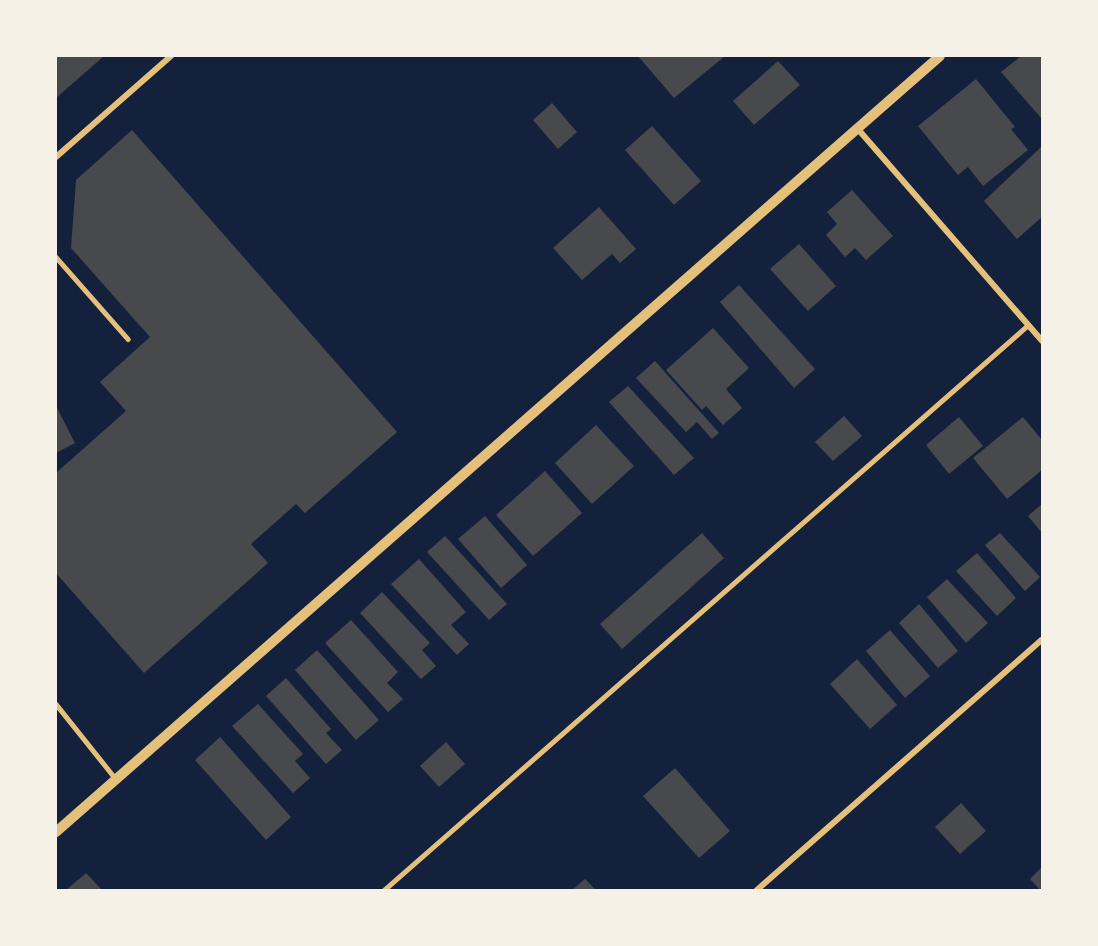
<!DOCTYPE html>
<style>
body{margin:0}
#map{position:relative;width:1098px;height:946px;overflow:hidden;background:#14213d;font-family:"Titillium Web",sans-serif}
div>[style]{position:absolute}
.building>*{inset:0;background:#48494c}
.service>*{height:4.5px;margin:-2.25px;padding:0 2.25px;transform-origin:2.25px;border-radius:2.25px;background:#e5c07b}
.minor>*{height:6px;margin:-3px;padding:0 3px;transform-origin:3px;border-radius:3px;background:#e5c07b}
.tertiary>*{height:10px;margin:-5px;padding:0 5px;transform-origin:5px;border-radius:5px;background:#e5c07b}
span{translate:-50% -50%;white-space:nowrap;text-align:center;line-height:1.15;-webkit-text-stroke:4.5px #f6f1e7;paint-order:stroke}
.frame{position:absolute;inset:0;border:57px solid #f6f1e7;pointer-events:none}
</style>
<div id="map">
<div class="building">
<div style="clip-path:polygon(56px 56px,104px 56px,56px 98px)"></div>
<div style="clip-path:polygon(638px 56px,725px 56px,674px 98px)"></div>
<div style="clip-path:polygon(1021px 56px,1042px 56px,1042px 119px,1001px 72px)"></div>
<div style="clip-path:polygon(778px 61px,800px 85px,754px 125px,733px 101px)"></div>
<div style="clip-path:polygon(976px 79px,1015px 127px,1011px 129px,1028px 150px,983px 186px,968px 167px,958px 175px,918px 126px)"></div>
<div style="clip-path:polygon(552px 103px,577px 132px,558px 149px,533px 120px)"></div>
<div style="clip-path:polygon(652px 126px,701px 181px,674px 205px,625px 150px)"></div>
<div style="clip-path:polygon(132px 130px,397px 432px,305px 513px,296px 504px,251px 544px,268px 563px,144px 673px,56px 573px,56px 473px,126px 411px,100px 382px,150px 337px,71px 248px,76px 180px)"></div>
<div style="clip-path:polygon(1042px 146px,1042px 217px,1017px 239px,984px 201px)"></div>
<div style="clip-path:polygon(852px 190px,893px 236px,866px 260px,855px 248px,845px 257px,826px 235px,837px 224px,827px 212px)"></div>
<div style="clip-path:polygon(599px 207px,636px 249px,620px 263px,612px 254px,582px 280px,553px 248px)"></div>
<div style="clip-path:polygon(799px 244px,836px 286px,808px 311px,770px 269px)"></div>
<div style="clip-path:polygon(739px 285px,815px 369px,794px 388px,720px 302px)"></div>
<div style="clip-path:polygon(713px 328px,749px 368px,726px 389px,742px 408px,723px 425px,706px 406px,702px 410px,666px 370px)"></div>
<div style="clip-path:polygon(655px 361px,719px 433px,712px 439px,697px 422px,686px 432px,636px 378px)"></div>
<div style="clip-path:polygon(628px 386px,694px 458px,674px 475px,609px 402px)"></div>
<div style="clip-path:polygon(56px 406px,75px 443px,56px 453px)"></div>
<div style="clip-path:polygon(844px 416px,862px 436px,833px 461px,815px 442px)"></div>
<div style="clip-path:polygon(959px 417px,983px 446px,949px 474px,926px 445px)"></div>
<div style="clip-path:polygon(1023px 417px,1042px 440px,1042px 470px,1007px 499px,973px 458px)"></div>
<div style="clip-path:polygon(596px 425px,634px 466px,592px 504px,555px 463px)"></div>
<div style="clip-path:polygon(545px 471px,582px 513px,533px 556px,496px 515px)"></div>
<div style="clip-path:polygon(1042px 504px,1042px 533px,1028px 516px)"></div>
<div style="clip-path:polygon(485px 516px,527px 565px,501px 588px,458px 539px)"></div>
<div style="clip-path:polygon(702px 533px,724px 558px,622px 649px,600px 624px)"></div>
<div style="clip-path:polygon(1000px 533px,1040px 577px,1025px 591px,985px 545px)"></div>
<div style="clip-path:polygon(445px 536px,507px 604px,489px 620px,427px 552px)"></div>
<div style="clip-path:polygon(977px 553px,1016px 598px,997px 616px,956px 571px)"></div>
<div style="clip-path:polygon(419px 559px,466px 612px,451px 625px,469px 644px,457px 655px,391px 584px)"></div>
<div style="clip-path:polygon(947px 579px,988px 623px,966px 643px,927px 597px)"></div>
<div style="clip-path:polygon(382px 592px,430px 643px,422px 650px,436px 666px,421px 679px,360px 613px)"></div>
<div style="clip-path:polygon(919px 604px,958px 651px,938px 668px,899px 623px)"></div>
<div style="clip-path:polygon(351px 620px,398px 672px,387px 683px,403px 699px,388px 712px,325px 643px)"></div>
<div style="clip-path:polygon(890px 630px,930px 676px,905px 698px,866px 651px)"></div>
<div style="clip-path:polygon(317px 650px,379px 720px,356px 740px,295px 670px)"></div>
<div style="clip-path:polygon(857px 659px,897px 705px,870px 729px,830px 684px)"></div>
<div style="clip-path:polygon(286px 678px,331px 729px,326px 733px,342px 750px,326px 764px,266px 696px)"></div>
<div style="clip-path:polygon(258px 704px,303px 754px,295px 761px,310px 778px,293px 793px,232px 726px)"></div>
<div style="clip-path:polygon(220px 737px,291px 817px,266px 840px,195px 760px)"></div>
<div style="clip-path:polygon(446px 742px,465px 764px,439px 787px,420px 766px)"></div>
<div style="clip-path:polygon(675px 768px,730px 831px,699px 858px,643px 796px)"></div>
<div style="clip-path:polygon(961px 803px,986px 831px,960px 854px,935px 827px)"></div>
<div style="clip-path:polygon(1042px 867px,1042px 890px,1040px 890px,1030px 879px)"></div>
<div style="clip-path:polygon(86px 873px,102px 890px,66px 890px)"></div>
<div style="clip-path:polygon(585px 879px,596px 890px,572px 890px)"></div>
</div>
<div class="service">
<div style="left:56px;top:257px;width:109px;rotate:48.7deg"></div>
<div style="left:56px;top:704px;width:95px;rotate:51.4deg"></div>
<div style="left:384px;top:890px;width:857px;rotate:-41.26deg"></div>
</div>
<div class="minor">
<div style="left:857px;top:128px;width:282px;rotate:49deg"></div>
<div style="left:56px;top:157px;width:153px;rotate:-41.3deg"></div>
<div style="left:757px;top:890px;width:379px;rotate:-41.3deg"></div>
</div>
<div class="tertiary">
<div style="left:56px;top:832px;width:1176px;rotate:-41.28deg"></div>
</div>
<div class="frame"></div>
</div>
